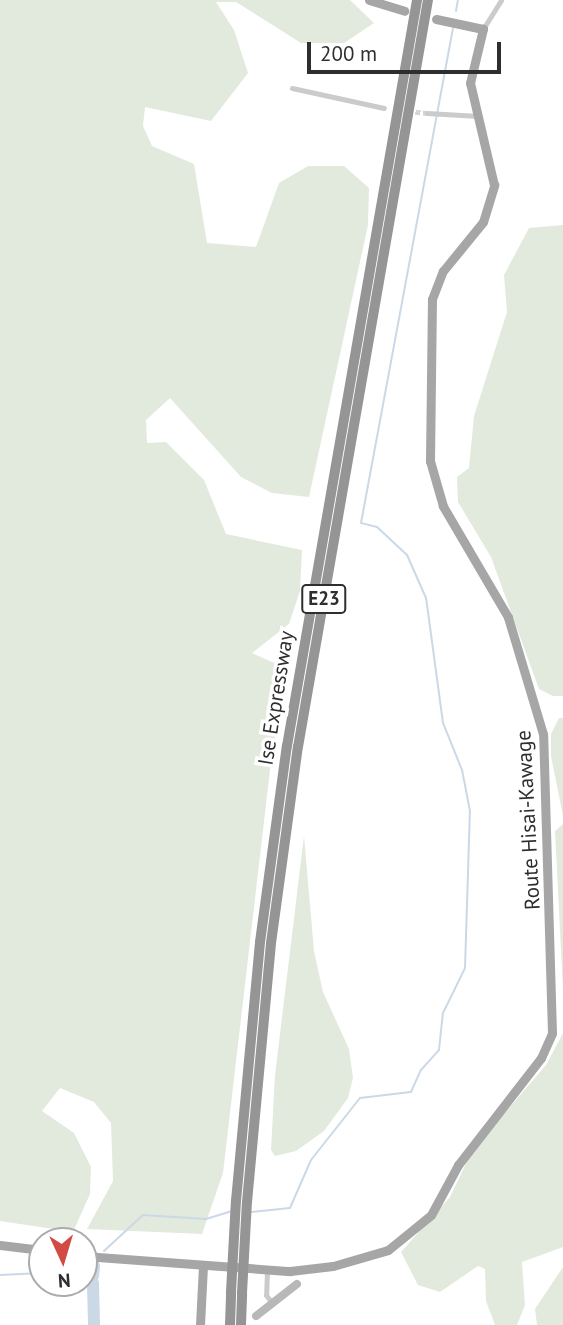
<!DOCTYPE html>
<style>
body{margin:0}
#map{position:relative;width:563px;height:1325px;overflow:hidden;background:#fff;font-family:"PT Sans",sans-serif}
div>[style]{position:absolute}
.green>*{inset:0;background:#e2eadd}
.stream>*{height:2px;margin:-1px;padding:0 1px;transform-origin:1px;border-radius:1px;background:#cbd9e7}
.river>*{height:12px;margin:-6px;padding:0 6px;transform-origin:6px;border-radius:6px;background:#cbd9e7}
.street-tunnel>*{height:5px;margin-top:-2.5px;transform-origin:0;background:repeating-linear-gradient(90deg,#d5d5d5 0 5px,transparent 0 7.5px)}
.street>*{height:5px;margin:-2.5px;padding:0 2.5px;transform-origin:2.5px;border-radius:2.5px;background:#cbcbcb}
.secondary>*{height:8px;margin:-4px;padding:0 4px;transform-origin:4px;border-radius:4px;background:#b8b8b8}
.primary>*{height:9px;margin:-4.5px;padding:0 4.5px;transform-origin:4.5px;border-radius:4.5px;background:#a6a6a6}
.highway>*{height:10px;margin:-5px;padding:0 5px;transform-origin:5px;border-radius:5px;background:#959595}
.highway-bridge>*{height:10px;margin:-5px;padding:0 5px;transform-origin:5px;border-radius:5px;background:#959595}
span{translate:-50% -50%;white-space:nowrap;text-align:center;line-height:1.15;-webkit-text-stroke:7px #fff;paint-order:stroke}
.shield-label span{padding:2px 5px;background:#fff;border:2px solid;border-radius:5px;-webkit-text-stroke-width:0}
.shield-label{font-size:19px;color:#2e2e2e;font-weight:700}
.street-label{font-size:21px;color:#2e2e2e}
.north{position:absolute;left:28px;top:1227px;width:70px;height:70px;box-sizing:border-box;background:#fff;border:2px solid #ababab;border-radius:50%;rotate:176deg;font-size:19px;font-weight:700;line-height:28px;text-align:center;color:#2e2e2e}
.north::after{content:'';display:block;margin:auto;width:24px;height:32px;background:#d14a44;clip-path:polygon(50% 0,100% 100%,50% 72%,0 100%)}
.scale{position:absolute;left:307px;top:42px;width:194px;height:32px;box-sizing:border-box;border:4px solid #2e2e2e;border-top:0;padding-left:9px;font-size:21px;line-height:24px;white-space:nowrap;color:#2e2e2e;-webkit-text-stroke:5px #fff;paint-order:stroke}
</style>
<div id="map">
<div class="green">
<div style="clip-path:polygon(0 0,350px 0,374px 23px,344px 43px,301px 43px,236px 2px,216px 2px,234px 30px,248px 73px,211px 121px,145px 107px,143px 126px,152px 146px,194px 164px,207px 243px,256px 247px,279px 183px,308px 166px,344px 166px,369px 188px,368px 225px,309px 497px,272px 493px,241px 477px,170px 398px,146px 420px,147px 443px,166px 442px,204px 480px,226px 534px,302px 550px,300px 591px,289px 624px,252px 653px,288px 669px,272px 753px,223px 1173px,202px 1234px,87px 1229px,113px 1181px,111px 1123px,94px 1102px,60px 1088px,42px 1111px,74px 1133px,91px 1167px,90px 1194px,73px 1232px,0 1221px)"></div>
<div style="clip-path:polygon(563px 225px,563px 696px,553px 696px,539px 689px,491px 557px,458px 502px,457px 477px,469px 468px,474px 416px,507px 312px,504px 275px,529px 228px)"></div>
<div style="clip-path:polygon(559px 718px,563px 718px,563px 816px,551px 756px,551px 734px)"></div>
<div style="clip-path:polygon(563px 824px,563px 990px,555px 831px)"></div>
<div style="clip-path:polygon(304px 836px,314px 951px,323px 992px,349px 1049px,353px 1078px,348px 1098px,324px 1131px,296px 1151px,275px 1156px,271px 1150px,275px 1075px)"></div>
<div style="clip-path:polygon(563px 1033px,563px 1247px,522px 1262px,525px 1305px,517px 1325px,495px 1325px,486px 1301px,485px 1269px,478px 1266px,440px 1292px,418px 1285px,401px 1252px,450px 1197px,472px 1151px,546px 1065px)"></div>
<div style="clip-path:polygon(563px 1267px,563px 1325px,537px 1325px,535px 1309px)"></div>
</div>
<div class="stream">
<div style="left:456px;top:11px;width:11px;rotate:-80deg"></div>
<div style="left:252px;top:1212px;width:38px;rotate:-6deg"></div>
<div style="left:290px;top:1208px;width:52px;rotate:-66.4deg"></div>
<div style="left:311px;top:1160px;width:79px;rotate:-51.7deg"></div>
<div style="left:360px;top:1098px;width:51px;rotate:-6.7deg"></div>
<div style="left:411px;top:1092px;width:24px;rotate:-66deg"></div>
<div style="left:421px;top:1070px;width:27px;rotate:-48deg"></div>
<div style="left:439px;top:1050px;width:37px;rotate:-84deg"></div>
<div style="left:443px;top:1013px;width:50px;rotate:-63.9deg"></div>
<div style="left:465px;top:968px;width:157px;rotate:-88.2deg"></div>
<div style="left:470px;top:811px;width:42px;rotate:-101deg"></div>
<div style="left:462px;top:770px;width:51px;rotate:-112deg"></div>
<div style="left:443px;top:723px;width:126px;rotate:-97.7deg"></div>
<div style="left:426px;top:598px;width:47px;rotate:-113.8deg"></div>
<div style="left:407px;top:555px;width:41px;rotate:-137deg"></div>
<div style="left:377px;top:527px;width:16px;rotate:-166deg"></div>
<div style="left:361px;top:523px;width:503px;rotate:-79.47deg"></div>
<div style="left:104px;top:1251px;width:53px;rotate:-42.7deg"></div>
<div style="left:143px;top:1215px;width:63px;rotate:3.6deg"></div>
<div style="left:206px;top:1219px;width:28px;rotate:-17deg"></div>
<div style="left:84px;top:1272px;width:9px;rotate:-6deg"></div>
<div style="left:0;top:1275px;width:42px;rotate:-2.7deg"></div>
</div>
<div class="river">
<div style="left:93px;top:1276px;width:10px;rotate:-84deg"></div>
<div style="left:93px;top:1283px;width:42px;rotate:88.6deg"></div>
</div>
<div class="street-tunnel">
<div style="left:408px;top:111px;width:19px;rotate:6deg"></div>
</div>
<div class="street">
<div style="left:483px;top:29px;width:34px;rotate:-58deg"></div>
<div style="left:292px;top:88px;width:94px;rotate:12.3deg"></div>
<div style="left:427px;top:113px;width:51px;rotate:3.4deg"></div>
<div style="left:267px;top:1270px;width:25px;rotate:92deg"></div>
<div style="left:266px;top:1295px;width:10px;rotate:53deg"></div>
</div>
<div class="secondary">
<div style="left:256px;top:1316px;width:52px;rotate:-38deg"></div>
</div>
<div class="primary">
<div style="left:369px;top:0;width:37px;rotate:17deg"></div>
<div style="left:0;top:1245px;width:42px;rotate:6.8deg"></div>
<div style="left:84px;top:1256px;width:207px;rotate:4.2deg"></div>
<div style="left:290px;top:1271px;width:43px;rotate:-6.6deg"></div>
<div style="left:333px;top:1266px;width:57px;rotate:-16.2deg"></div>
<div style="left:388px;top:1250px;width:55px;rotate:-39.1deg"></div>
<div style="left:431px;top:1215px;width:57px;rotate:-61.6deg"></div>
<div style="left:458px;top:1165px;width:135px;rotate:-52.2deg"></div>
<div style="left:541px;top:1058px;width:27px;rotate:-66deg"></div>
<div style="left:552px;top:1033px;width:299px;rotate:-91.7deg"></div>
<div style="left:543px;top:734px;width:122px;rotate:-106.7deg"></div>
<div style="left:508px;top:617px;width:129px;rotate:-120.4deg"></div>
<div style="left:443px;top:506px;width:47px;rotate:-106.1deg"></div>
<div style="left:430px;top:461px;width:162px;rotate:-89.3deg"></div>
<div style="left:432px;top:299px;width:30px;rotate:-69deg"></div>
<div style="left:443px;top:271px;width:63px;rotate:-50.8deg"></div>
<div style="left:483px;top:222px;width:39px;rotate:-73deg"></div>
<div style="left:494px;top:185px;width:105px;rotate:-103.2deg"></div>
<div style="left:470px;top:83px;width:56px;rotate:-76.5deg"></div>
<div style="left:483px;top:29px;width:48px;rotate:-168deg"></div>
<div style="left:200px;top:1325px;width:60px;rotate:-87.1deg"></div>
</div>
<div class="highway">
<div style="left:236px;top:1201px;width:260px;rotate:-84.7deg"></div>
<div style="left:260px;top:942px;width:198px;rotate:-82.2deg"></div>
<div style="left:287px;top:746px;width:757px;rotate:-80.11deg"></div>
<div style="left:247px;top:1202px;width:260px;rotate:-84.7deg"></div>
<div style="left:271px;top:943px;width:198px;rotate:-82.2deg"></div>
<div style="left:298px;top:747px;width:758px;rotate:-80.13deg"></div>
<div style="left:230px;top:1325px;width:33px;rotate:-88deg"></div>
<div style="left:241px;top:1325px;width:32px;rotate:-88deg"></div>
</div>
<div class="highway-bridge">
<div style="left:231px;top:1292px;width:91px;rotate:-86.9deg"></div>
<div style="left:242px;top:1293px;width:91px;rotate:-86.9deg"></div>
</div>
<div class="shield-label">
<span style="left:324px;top:599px">E23</span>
</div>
<div class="street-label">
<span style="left:276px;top:698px;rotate:-81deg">Ise Expressway</span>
<span style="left:528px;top:820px;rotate:-93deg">Route Hisai-Kawage</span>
</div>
<div class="north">N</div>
<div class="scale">200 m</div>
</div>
